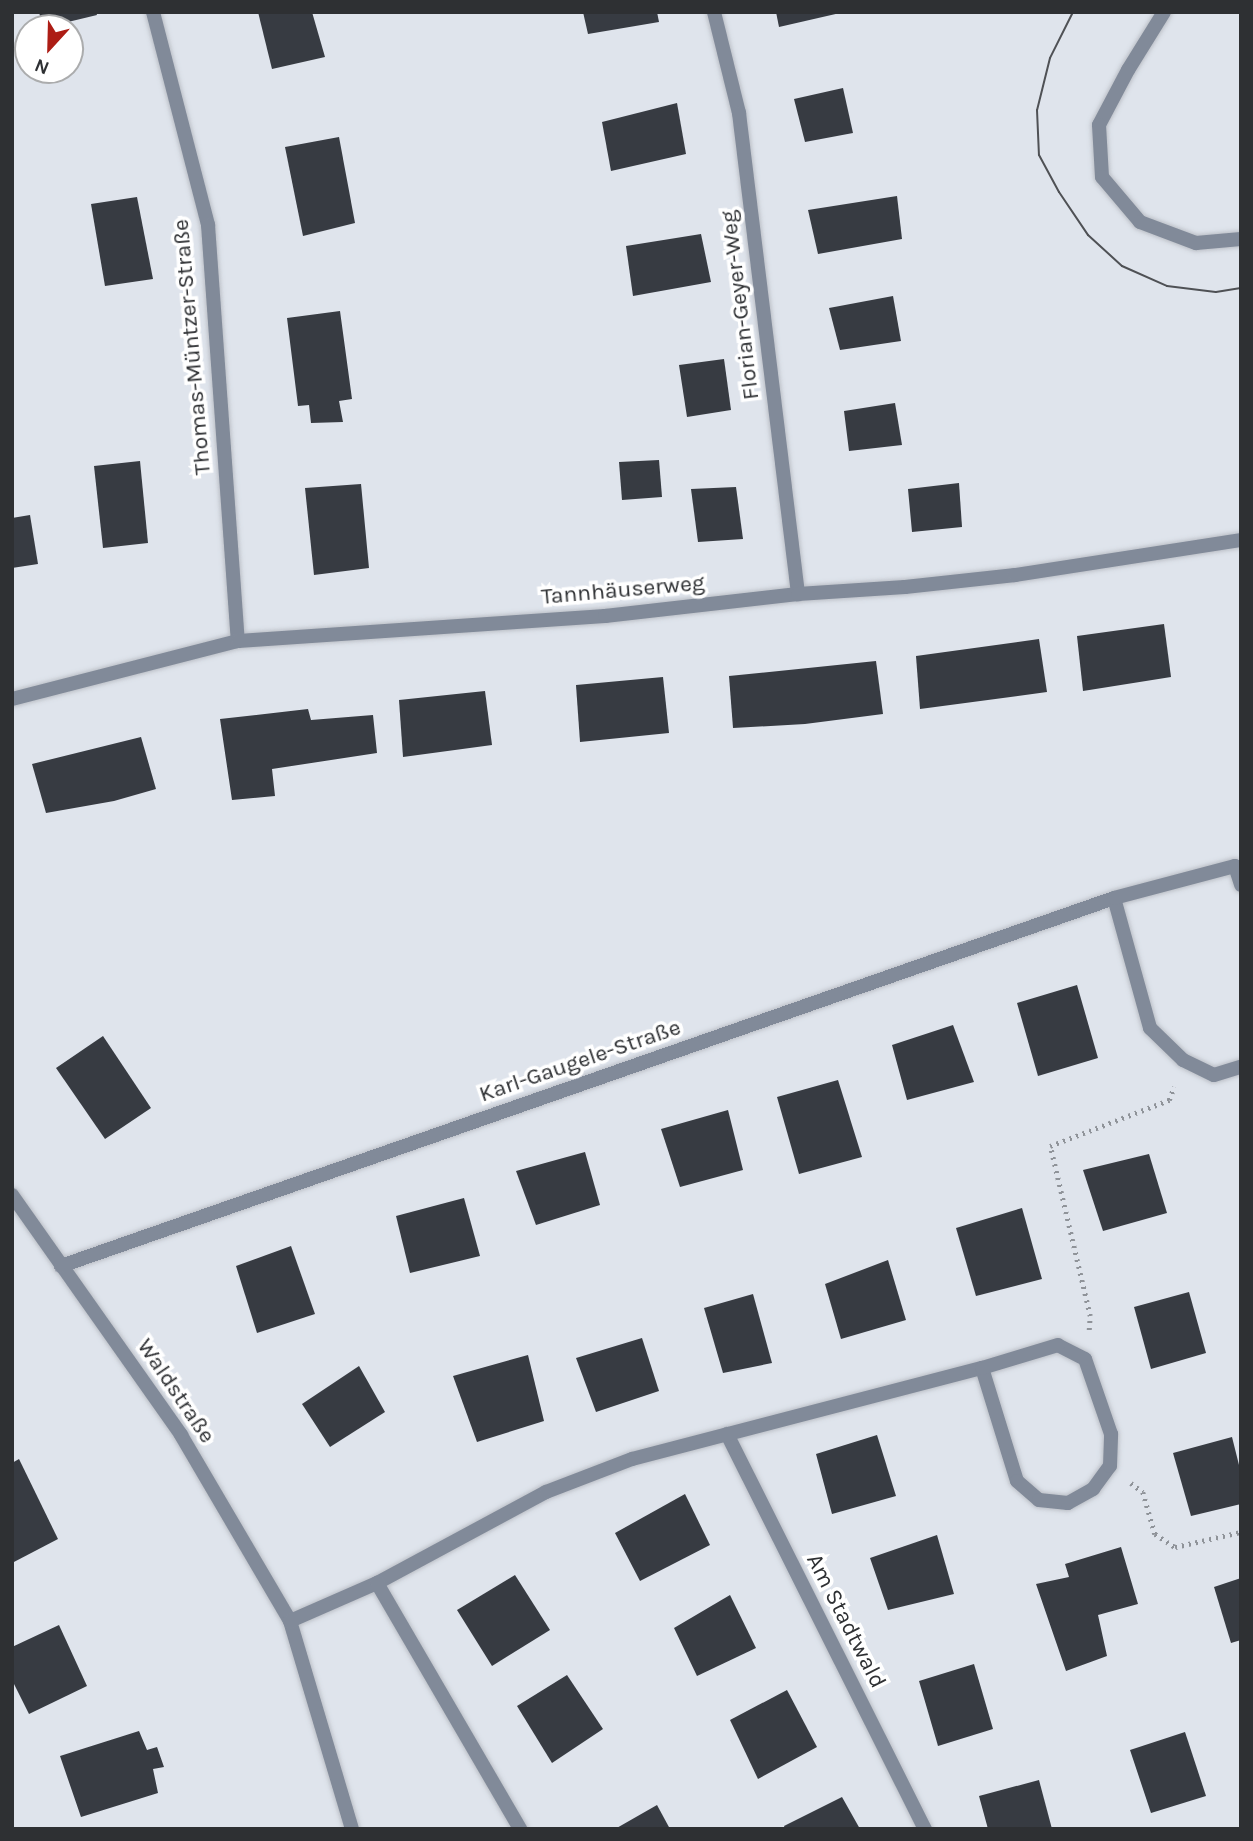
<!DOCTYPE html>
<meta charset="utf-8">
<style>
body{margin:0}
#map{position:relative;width:1253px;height:1841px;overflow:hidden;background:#dfe4ec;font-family:Karla,sans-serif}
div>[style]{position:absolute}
.building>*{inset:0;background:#373b42}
.path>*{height:4.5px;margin-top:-2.25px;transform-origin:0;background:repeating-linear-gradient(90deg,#8f9399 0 2px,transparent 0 7px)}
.roads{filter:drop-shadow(0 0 2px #bcc0c7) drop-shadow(0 0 2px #bcc0c7)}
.lane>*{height:14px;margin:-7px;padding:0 7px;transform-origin:7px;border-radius:7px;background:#818a99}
.street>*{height:14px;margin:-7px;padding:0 7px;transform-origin:7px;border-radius:7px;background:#818a99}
.tram>*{height:2px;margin:-1px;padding:0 1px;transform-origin:1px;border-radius:1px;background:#4f5155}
span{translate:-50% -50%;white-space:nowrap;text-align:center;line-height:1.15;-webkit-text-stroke:7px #fff;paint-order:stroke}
.street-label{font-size:23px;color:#2e3033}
.frame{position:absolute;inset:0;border:14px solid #2e3033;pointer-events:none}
.north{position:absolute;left:14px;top:14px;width:70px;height:70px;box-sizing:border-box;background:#fff;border:2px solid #abacad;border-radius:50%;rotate:202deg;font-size:19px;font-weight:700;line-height:28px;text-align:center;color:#2e3033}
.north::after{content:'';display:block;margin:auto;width:24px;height:32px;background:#ad1d15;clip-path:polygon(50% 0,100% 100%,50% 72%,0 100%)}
</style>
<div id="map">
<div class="building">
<div style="clip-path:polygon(39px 12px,96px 12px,97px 15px,43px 28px)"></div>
<div style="clip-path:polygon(258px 12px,312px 12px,325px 57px,272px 69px)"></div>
<div style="clip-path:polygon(583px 12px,657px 12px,659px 22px,588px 34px)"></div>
<div style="clip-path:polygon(776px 12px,840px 12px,840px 13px,779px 27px)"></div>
<div style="clip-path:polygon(843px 88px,853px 133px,805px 142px,794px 99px)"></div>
<div style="clip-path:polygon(677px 103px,686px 154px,611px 171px,602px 122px)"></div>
<div style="clip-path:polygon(339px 137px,355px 223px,303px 236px,285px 147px)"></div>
<div style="clip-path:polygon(897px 196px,902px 239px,818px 254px,808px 210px)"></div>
<div style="clip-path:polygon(137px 197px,153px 279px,105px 286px,91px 204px)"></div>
<div style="clip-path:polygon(701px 234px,711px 282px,633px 296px,626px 246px)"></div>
<div style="clip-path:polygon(893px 296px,901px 341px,840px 350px,829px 308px)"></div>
<div style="clip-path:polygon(340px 311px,352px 399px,339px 401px,343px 422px,311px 423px,309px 405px,298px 406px,287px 318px)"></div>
<div style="clip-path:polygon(724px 359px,731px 410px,687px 417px,679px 365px)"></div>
<div style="clip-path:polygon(895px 403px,902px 445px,849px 451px,844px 411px)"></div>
<div style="clip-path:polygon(659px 460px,662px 497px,622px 500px,619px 462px)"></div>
<div style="clip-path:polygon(140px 461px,148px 543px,103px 548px,94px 466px)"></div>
<div style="clip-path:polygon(959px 483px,962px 527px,912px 532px,908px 489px)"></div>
<div style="clip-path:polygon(361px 484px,369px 568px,314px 575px,305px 488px)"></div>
<div style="clip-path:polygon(736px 487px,743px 539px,698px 542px,691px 489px)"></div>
<div style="clip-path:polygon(30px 515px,38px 564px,12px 568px,12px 518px)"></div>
<div style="clip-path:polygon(1164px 624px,1171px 677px,1083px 691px,1077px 636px)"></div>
<div style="clip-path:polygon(1039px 639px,1047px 692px,920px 709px,916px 656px)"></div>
<div style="clip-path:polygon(876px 661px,883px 714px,805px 724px,733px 728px,729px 676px)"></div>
<div style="clip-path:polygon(663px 677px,669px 733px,580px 742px,576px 685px)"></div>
<div style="clip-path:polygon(485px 691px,492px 745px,403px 757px,399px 700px)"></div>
<div style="clip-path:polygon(308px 709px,311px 720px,373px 715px,377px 753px,272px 769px,275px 796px,232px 800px,220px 719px)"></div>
<div style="clip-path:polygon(141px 737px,156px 789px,114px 801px,46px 813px,32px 764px)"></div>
<div style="clip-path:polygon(1077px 985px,1098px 1058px,1038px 1076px,1017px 1003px)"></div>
<div style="clip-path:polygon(953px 1025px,974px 1082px,907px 1100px,892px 1045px)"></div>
<div style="clip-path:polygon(103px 1036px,151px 1108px,105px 1139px,56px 1068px)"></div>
<div style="clip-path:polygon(838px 1080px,862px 1157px,799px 1174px,777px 1097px)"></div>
<div style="clip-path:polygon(728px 1110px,743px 1170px,680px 1187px,661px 1129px)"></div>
<div style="clip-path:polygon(585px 1152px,600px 1205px,536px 1225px,516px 1171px)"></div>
<div style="clip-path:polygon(1149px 1154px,1167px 1213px,1103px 1231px,1083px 1170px)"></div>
<div style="clip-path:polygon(464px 1198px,480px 1256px,410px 1273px,396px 1216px)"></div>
<div style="clip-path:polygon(1022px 1208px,1042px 1279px,976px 1296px,956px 1228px)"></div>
<div style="clip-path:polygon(291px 1246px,315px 1314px,257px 1333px,236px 1266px)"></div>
<div style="clip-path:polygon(888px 1260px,906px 1320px,841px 1339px,825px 1284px)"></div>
<div style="clip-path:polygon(1189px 1292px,1206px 1353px,1151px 1369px,1134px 1307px)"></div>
<div style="clip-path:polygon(753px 1294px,772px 1363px,723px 1373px,704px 1308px)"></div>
<div style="clip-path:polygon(642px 1338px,659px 1391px,596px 1412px,576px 1358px)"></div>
<div style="clip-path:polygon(528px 1355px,544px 1421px,477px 1442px,453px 1376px)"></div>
<div style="clip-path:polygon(359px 1366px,385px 1412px,330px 1447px,302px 1404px)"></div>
<div style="clip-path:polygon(877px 1435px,896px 1496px,832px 1514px,816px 1454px)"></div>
<div style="clip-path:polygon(1232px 1437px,1241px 1473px,1241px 1504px,1191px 1516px,1173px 1453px)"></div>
<div style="clip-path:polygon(19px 1459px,58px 1539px,12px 1563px,12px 1463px)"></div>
<div style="clip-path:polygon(685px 1494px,710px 1545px,640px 1581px,615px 1533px)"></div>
<div style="clip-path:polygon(937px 1535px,954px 1594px,888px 1610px,870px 1558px)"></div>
<div style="clip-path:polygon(1121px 1547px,1138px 1604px,1098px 1615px,1107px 1656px,1066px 1671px,1036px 1584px,1069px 1577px,1065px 1564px)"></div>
<div style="clip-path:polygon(515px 1575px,550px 1630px,492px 1666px,457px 1610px)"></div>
<div style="clip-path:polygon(1241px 1578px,1241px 1640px,1231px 1643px,1214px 1587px)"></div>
<div style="clip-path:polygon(730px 1595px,756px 1648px,697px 1676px,674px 1628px)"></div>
<div style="clip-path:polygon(59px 1625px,87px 1686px,29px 1714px,12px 1680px,12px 1647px)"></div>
<div style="clip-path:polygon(974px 1664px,993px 1729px,938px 1746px,919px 1681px)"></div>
<div style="clip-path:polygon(567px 1675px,603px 1729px,552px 1763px,517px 1706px)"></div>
<div style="clip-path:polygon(787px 1690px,817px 1747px,758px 1779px,730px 1720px)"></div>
<div style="clip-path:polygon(139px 1731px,147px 1750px,157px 1747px,164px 1767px,153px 1769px,158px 1793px,81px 1817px,60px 1756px)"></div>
<div style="clip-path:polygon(1185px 1732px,1206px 1796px,1151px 1813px,1130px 1750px)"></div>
<div style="clip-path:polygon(1039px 1780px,1052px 1829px,988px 1829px,979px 1796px)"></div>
<div style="clip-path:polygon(842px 1797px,860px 1829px,785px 1829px,784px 1826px)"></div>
<div style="clip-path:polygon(657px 1805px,670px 1829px,615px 1829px)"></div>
</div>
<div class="path">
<div style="left:1089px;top:1330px;width:14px;rotate:-86deg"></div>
<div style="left:1090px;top:1316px;width:175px;rotate:-103.2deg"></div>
<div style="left:1050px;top:1146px;width:128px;rotate:-21.1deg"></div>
<div style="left:1169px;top:1100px;width:14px;rotate:-69deg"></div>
<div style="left:1131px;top:1483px;width:15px;rotate:37deg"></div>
<div style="left:1143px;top:1492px;width:44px;rotate:74.1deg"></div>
<div style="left:1155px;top:1534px;width:24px;rotate:33deg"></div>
<div style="left:1175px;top:1547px;width:68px;rotate:-12.8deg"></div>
</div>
<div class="roads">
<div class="lane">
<div style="left:1164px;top:12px;width:68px;rotate:121.8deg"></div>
<div style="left:1128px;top:70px;width:62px;rotate:117.8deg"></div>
<div style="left:1099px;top:125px;width:52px;rotate:86.7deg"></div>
<div style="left:1102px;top:177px;width:59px;rotate:49.8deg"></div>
<div style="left:1140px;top:222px;width:60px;rotate:20.6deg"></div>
<div style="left:1196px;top:243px;width:45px;rotate:-5.1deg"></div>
</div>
<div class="street">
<div style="left:153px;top:12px;width:220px;rotate:75.5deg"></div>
<div style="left:208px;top:225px;width:417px;rotate:85.9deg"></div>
<div style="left:714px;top:12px;width:104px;rotate:76.1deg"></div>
<div style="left:739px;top:113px;width:485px;rotate:83deg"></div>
<div style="left:12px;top:699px;width:233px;rotate:-14.4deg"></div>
<div style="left:238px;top:641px;width:368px;rotate:-3.9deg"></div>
<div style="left:605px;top:616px;width:194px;rotate:-6.5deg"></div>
<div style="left:798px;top:594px;width:107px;rotate:-3.7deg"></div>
<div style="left:905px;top:587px;width:111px;rotate:-6.2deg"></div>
<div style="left:1015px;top:575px;width:229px;rotate:-8.8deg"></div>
<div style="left:1114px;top:898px;width:135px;rotate:74.5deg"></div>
<div style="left:1150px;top:1028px;width:46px;rotate:44.1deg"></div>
<div style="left:1183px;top:1060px;width:34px;rotate:26deg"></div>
<div style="left:1214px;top:1075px;width:28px;rotate:-17deg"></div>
<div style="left:12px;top:1195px;width:294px;rotate:54.8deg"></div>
<div style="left:181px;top:1435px;width:216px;rotate:59.6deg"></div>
<div style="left:290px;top:1621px;width:217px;rotate:73.4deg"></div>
<div style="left:61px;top:1266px;width:1115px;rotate:-19.26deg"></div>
<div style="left:1114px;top:898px;width:125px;rotate:-14.8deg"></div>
<div style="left:1235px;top:866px;width:20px;rotate:72deg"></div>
<div style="left:727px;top:1434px;width:442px;rotate:63.4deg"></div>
<div style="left:377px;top:1583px;width:192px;rotate:-28.3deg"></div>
<div style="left:546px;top:1492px;width:92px;rotate:-21deg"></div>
<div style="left:632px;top:1459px;width:362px;rotate:-14.6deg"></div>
<div style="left:982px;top:1368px;width:118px;rotate:72.8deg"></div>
<div style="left:1017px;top:1481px;width:29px;rotate:41deg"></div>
<div style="left:1039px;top:1500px;width:29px;rotate:6deg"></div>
<div style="left:1068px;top:1503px;width:29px;rotate:-29deg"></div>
<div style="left:1093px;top:1489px;width:29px;rotate:-54deg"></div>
<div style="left:1110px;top:1466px;width:32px;rotate:-88deg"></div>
<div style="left:1111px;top:1434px;width:79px;rotate:-109.1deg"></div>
<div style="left:1085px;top:1359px;width:30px;rotate:-153deg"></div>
<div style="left:1058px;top:1345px;width:79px;rotate:163.2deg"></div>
<div style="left:290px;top:1621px;width:95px;rotate:-23.6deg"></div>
<div style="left:377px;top:1583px;width:285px;rotate:59.8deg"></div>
</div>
</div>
<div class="tram">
<div style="left:1073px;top:12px;width:51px;rotate:116.6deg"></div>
<div style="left:1050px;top:58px;width:54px;rotate:104deg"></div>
<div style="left:1037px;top:110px;width:45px;rotate:87.5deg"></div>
<div style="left:1039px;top:155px;width:42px;rotate:61.6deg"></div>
<div style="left:1059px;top:192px;width:52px;rotate:56deg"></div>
<div style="left:1088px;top:235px;width:46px;rotate:42.4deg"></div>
<div style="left:1122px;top:266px;width:49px;rotate:24deg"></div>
<div style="left:1167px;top:286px;width:49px;rotate:7deg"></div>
<div style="left:1216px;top:292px;width:25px;rotate:-9deg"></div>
</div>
<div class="street-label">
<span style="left:740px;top:305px;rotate:-97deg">Florian-Geyer-Weg</span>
<span style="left:192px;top:347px;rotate:-95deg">Thomas-Müntzer-Straße</span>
<span style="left:623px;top:590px;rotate:-5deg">Tannhäuserweg</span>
<span style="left:580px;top:1061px;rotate:-19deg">Karl-Gaugele-Straße</span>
<span style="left:176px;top:1391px;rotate:56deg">Waldstraße</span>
<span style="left:846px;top:1621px;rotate:63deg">Am Stadtwald</span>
</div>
<div class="frame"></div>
<div class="north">N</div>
</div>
